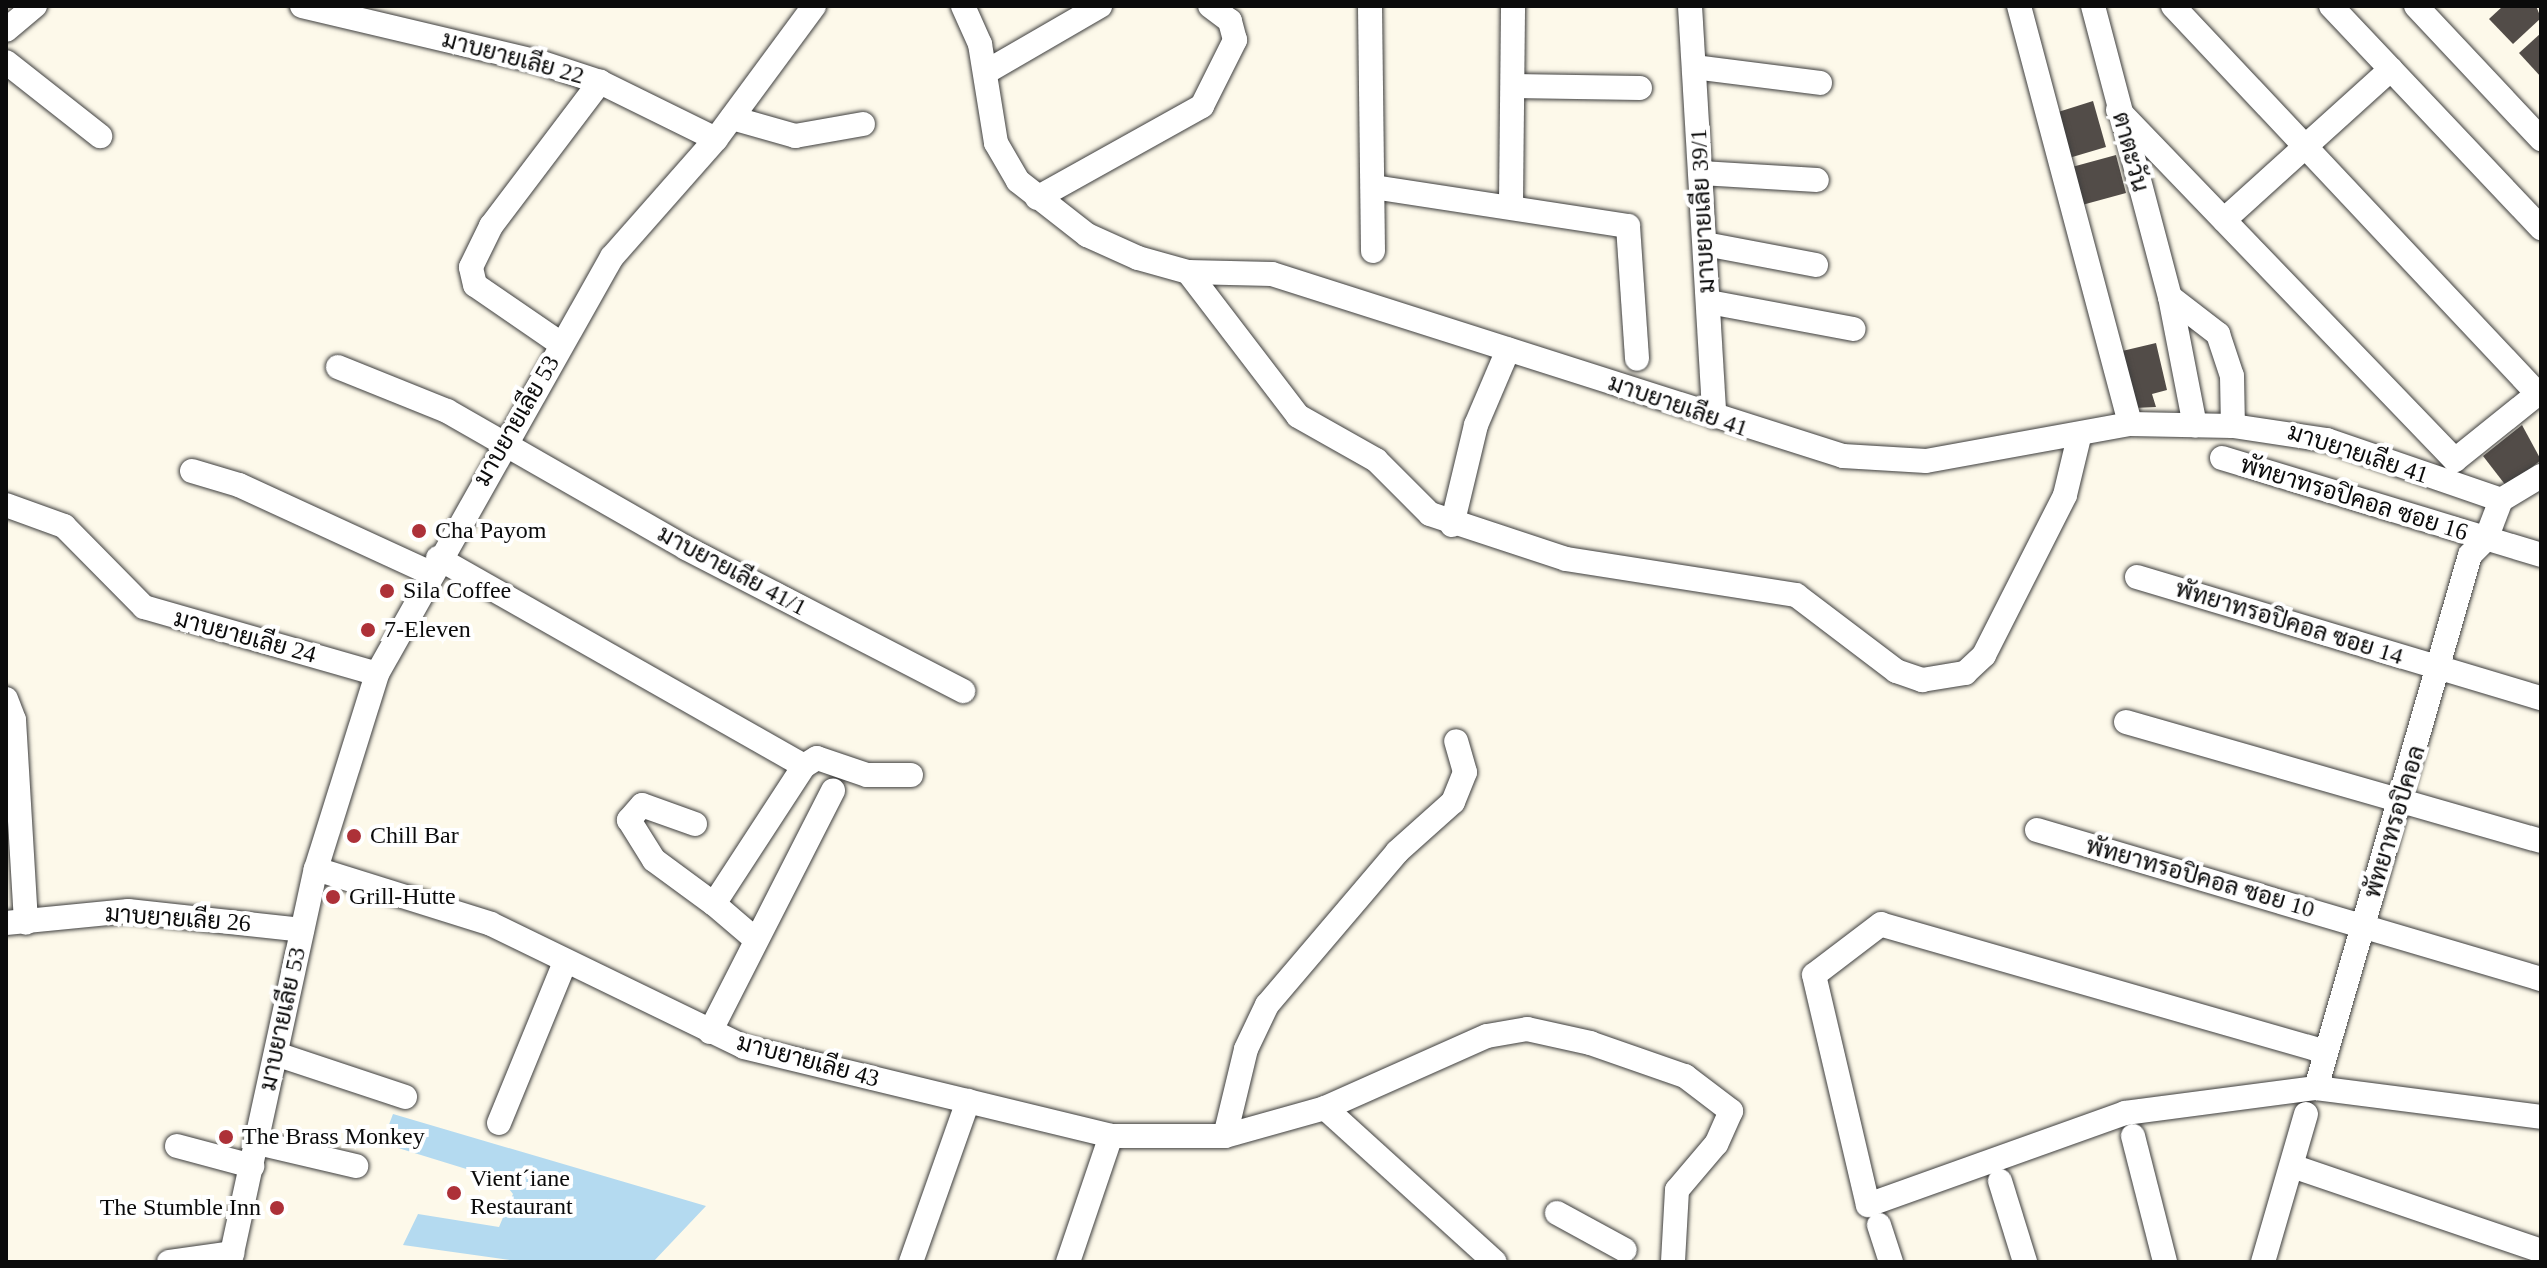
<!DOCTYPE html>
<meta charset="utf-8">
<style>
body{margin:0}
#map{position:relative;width:2547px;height:1268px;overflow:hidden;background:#fdf9ea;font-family:"Times New Roman",Sarabun,serif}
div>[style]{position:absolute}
.water>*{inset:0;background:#b4daf0}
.building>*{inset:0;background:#524c48}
.roads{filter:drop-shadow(0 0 2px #3e3e3e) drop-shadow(0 0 2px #3e3e3e)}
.minor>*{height:24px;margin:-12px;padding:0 12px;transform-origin:12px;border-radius:12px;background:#fff}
.dots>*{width:22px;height:22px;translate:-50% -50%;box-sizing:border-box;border:4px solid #fff;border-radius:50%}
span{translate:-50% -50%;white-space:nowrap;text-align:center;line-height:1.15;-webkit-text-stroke:8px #fff;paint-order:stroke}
.street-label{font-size:24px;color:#0b0b0b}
.poi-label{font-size:24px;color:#0b0b0b}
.left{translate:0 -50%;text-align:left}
.right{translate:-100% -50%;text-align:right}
.frame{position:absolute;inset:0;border:8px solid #0b0b0b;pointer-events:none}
</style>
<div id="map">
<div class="water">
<div style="clip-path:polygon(393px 1114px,706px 1206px,653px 1262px,524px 1262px,403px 1245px,418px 1214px,499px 1227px,513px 1194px,502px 1180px,382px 1143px)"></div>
</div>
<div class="building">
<div style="clip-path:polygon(2503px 6px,2536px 6px,2541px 18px,2513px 44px,2489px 19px)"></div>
<div style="clip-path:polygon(2541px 33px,2541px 77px,2519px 53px)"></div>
<div style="clip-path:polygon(2093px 101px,2106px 147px,2069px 158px,2055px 113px)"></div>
<div style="clip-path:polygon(2116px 155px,2126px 193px,2082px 205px,2072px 167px)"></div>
<div style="clip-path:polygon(2156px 343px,2167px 390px,2152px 394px,2156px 407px,2134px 408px,2118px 352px)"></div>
<div style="clip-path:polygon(2522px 425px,2541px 460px,2507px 487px,2483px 456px)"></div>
</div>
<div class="roads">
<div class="minor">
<div style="left:302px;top:6px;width:244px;rotate:13.3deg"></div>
<div style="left:539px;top:62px;width:64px;rotate:18.2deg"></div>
<div style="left:600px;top:82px;width:129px;rotate:26.2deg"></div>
<div style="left:963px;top:6px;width:42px;rotate:65.9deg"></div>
<div style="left:980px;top:44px;width:100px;rotate:80.8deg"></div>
<div style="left:996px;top:143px;width:44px;rotate:59.9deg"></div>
<div style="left:1018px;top:181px;width:88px;rotate:38deg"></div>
<div style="left:1087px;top:235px;width:56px;rotate:24.3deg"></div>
<div style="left:1138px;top:258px;width:52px;rotate:15.6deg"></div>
<div style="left:1188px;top:272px;width:84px;rotate:1.4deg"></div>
<div style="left:1272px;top:274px;width:599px;rotate:17.68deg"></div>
<div style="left:1843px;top:456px;width:83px;rotate:3.4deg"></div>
<div style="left:1926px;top:461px;width:207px;rotate:-10.3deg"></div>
<div style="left:2130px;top:424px;width:103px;rotate:1.1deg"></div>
<div style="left:2233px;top:426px;width:95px;rotate:8.5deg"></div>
<div style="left:2327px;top:440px;width:184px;rotate:19deg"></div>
<div style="left:2501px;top:500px;width:47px;rotate:-31deg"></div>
<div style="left:1370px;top:6px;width:245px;rotate:89.3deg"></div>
<div style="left:1690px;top:6px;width:411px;rotate:86.6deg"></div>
<div style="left:2019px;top:6px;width:432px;rotate:75.1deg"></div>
<div style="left:2093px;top:6px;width:301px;rotate:75.2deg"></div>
<div style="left:2170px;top:297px;width:131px;rotate:79deg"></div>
<div style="left:2173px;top:6px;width:533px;rotate:46.75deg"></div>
<div style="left:2331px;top:6px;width:306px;rotate:46.6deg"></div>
<div style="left:2416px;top:6px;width:183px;rotate:46.8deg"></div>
<div style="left:6px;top:30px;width:38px;rotate:-40deg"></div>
<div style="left:6px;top:62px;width:120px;rotate:38.2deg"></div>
<div style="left:1694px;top:67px;width:127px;rotate:7.2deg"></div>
<div style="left:986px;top:72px;width:132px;rotate:-30.1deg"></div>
<div style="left:1513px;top:86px;width:127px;rotate:0.9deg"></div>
<div style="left:2118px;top:110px;width:486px;rotate:46.1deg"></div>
<div style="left:2455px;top:460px;width:110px;rotate:-38.7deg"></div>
<div style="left:732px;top:118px;width:66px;rotate:15.9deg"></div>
<div style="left:795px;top:136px;width:69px;rotate:-10deg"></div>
<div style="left:1701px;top:173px;width:116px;rotate:3.5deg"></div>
<div style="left:1373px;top:187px;width:258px;rotate:8.7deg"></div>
<div style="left:1628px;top:226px;width:133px;rotate:86.1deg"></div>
<div style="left:1037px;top:198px;width:189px;rotate:-29.1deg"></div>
<div style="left:1202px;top:106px;width:74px;rotate:-63.4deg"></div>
<div style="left:1235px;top:40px;width:20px;rotate:-105deg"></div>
<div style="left:1230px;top:21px;width:25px;rotate:-143deg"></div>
<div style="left:1511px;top:202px;width:196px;rotate:-89.4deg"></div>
<div style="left:2224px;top:220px;width:225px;rotate:-42.1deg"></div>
<div style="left:1705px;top:244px;width:113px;rotate:10.7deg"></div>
<div style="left:1188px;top:272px;width:181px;rotate:52.6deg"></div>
<div style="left:1298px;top:416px;width:90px;rotate:29.4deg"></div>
<div style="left:1376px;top:460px;width:76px;rotate:45deg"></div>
<div style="left:1430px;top:514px;width:143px;rotate:18.3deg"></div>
<div style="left:1566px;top:559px;width:233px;rotate:8.9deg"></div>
<div style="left:1796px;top:595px;width:126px;rotate:37.2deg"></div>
<div style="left:1896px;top:671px;width:28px;rotate:19deg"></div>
<div style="left:1922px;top:680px;width:44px;rotate:-9.2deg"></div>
<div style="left:1965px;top:673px;width:26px;rotate:-43deg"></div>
<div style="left:1984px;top:655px;width:179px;rotate:-63.1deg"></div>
<div style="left:2065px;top:495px;width:60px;rotate:-76.4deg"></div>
<div style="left:2170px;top:297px;width:61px;rotate:37.6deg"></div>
<div style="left:2218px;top:334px;width:44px;rotate:71.6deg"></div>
<div style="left:2232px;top:376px;width:50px;rotate:88.9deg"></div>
<div style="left:1709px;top:302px;width:147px;rotate:10.6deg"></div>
<div style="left:561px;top:344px;width:104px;rotate:-145.5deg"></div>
<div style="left:475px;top:285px;width:18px;rotate:-103deg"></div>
<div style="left:471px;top:267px;width:46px;rotate:-64deg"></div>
<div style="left:491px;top:226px;width:181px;rotate:-52.9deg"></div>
<div style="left:338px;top:367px;width:118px;rotate:22deg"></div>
<div style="left:447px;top:411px;width:275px;rotate:29.8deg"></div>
<div style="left:686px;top:548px;width:312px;rotate:27.3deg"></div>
<div style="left:2222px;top:458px;width:333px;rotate:16.9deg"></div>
<div style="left:192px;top:471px;width:49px;rotate:16.6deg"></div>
<div style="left:239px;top:485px;width:210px;rotate:24.7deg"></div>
<div style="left:6px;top:505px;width:62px;rotate:19.9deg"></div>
<div style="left:64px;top:526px;width:114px;rotate:45.4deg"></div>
<div style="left:144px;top:607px;width:242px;rotate:16deg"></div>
<div style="left:1452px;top:525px;width:103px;rotate:-76.5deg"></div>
<div style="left:1476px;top:425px;width:82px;rotate:-66.9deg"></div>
<div style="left:438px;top:558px;width:421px;rotate:29.6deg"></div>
<div style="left:2137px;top:577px;width:422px;rotate:16.7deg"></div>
<div style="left:6px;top:699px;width:22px;rotate:69deg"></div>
<div style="left:14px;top:720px;width:203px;rotate:86.6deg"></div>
<div style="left:2126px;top:722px;width:432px;rotate:16deg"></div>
<div style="left:695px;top:824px;width:56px;rotate:-160.3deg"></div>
<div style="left:642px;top:805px;width:20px;rotate:131deg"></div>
<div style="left:629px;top:820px;width:47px;rotate:58deg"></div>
<div style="left:654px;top:860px;width:74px;rotate:36.3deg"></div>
<div style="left:2037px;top:830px;width:526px;rotate:16.47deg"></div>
<div style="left:316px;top:869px;width:183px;rotate:17.4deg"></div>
<div style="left:491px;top:924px;width:281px;rotate:25.9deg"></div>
<div style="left:744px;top:1047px;width:378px;rotate:13.6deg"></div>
<div style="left:1111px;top:1136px;width:114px"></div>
<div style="left:1225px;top:1136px;width:104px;rotate:-15.6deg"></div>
<div style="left:1325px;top:1108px;width:177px;rotate:-24deg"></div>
<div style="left:1487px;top:1036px;width:41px;rotate:-9.9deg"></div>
<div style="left:1527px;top:1029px;width:65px;rotate:12.5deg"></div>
<div style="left:1590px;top:1043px;width:101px;rotate:19.2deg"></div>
<div style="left:1685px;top:1076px;width:58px;rotate:37.3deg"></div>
<div style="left:1731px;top:1111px;width:36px;rotate:114deg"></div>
<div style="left:1716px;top:1144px;width:60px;rotate:130.3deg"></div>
<div style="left:1677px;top:1190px;width:72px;rotate:93.2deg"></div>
<div style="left:6px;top:923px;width:123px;rotate:-5.6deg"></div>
<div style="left:128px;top:911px;width:175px;rotate:6.2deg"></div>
<div style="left:755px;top:939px;width:54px;rotate:-139.5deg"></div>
<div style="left:714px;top:904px;width:165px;rotate:-56.9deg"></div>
<div style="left:804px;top:766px;width:15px;rotate:-32deg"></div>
<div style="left:817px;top:758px;width:53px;rotate:18.8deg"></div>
<div style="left:867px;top:775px;width:44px"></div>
<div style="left:710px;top:1032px;width:271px;rotate:-63deg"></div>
<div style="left:2326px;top:1052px;width:463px;rotate:-164deg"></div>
<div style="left:1881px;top:924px;width:84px;rotate:142.7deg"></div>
<div style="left:1814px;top:975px;width:236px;rotate:76.8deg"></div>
<div style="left:1868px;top:1205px;width:273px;rotate:-19.7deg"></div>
<div style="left:2125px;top:1113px;width:193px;rotate:-7.5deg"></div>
<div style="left:2316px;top:1088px;width:227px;rotate:7.3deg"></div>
<div style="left:276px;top:1054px;width:136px;rotate:18.4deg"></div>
<div style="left:2316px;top:1088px;width:555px;rotate:-73.88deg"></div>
<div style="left:2470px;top:555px;width:23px;rotate:-45deg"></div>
<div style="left:2486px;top:539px;width:42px;rotate:-69deg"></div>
<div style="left:1325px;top:1108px;width:229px;rotate:42.2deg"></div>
<div style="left:499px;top:1123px;width:174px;rotate:-67.7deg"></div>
<div style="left:1225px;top:1136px;width:89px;rotate:-76.4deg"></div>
<div style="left:1246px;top:1049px;width:49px;rotate:-64.5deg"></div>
<div style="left:1267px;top:1005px;width:201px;rotate:-49.6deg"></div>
<div style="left:1397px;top:852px;width:75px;rotate:-41.8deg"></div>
<div style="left:1453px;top:802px;width:32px;rotate:-68deg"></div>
<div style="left:1465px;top:772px;width:32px;rotate:-106deg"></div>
<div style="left:2133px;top:1136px;width:130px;rotate:75.7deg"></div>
<div style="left:258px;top:1143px;width:101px;rotate:13.2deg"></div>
<div style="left:177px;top:1146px;width:78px;rotate:14.9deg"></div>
<div style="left:2292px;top:1166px;width:263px;rotate:18.8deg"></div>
<div style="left:2000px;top:1181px;width:85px;rotate:72.8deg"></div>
<div style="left:1557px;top:1213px;width:77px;rotate:28.6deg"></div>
<div style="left:1879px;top:1225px;width:39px;rotate:72deg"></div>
<div style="left:169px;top:1262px;width:64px;rotate:-8.1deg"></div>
<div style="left:230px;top:1262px;width:402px;rotate:-77.7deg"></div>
<div style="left:316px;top:869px;width:204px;rotate:-72.6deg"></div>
<div style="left:377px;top:674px;width:479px;rotate:-60.6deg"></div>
<div style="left:612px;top:257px;width:157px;rotate:-48.6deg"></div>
<div style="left:716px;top:139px;width:165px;rotate:-53.6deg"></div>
<div style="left:911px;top:1262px;width:171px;rotate:-70.5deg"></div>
<div style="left:1068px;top:1262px;width:133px;rotate:-71.2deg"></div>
<div style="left:2263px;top:1262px;width:154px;rotate:-73.8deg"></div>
</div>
</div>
<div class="dots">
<div style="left:419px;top:531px;background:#ad3138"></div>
<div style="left:387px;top:591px;background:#ad3138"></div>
<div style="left:368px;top:630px;background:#ad3138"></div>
<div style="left:354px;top:836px;background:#ad3138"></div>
<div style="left:333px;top:897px;background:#ad3138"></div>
<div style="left:226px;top:1137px;background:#ad3138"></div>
<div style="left:454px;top:1193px;background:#ad3138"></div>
<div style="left:277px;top:1208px;background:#ad3138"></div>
</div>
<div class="street-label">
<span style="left:513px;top:58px;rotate:15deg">มาบยายเลีย 22</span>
<span style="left:2130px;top:152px;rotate:75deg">ตาตะวัน</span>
<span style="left:1703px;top:211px;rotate:-93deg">มาบยายเลีย 39/1</span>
<span style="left:1678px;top:406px;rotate:19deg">มาบยายเลีย 41</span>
<span style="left:517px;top:421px;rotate:-60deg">มาบยายเลีย 53</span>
<span style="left:2358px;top:454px;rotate:18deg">มาบยายเลีย 41</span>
<span style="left:2354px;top:499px;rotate:17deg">พัทยาทรอปิคอล ซอย 16</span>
<span style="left:732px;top:571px;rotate:28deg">มาบยายเลีย 41/1</span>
<span style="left:2289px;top:623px;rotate:17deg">พัทยาทรอปิคอล ซอย 14</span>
<span style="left:245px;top:637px;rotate:15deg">มาบยายเลีย 24</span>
<span style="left:2395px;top:822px;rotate:-73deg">พัทยาทรอปิคอล</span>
<span style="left:2200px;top:878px;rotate:16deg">พัทยาทรอปิคอล ซอย 10</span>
<span style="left:178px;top:919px;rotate:4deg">มาบยายเลีย 26</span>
<span style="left:283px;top:1019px;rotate:-78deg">มาบยายเลีย 53</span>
<span style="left:808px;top:1061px;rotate:15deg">มาบยายเลีย 43</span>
</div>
<div class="poi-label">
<span class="left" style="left:435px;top:531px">Cha Payom</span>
<span class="left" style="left:403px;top:591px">Sila Coffee</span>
<span class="left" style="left:384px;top:630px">7-Eleven</span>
<span class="left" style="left:370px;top:836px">Chill Bar</span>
<span class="left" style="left:349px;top:897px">Grill-Hutte</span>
<span class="left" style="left:242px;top:1137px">The Brass Monkey</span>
<span class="left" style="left:470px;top:1193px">Vient´iane<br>Restaurant</span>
<span class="right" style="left:261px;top:1208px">The Stumble Inn</span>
</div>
<div class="frame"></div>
</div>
